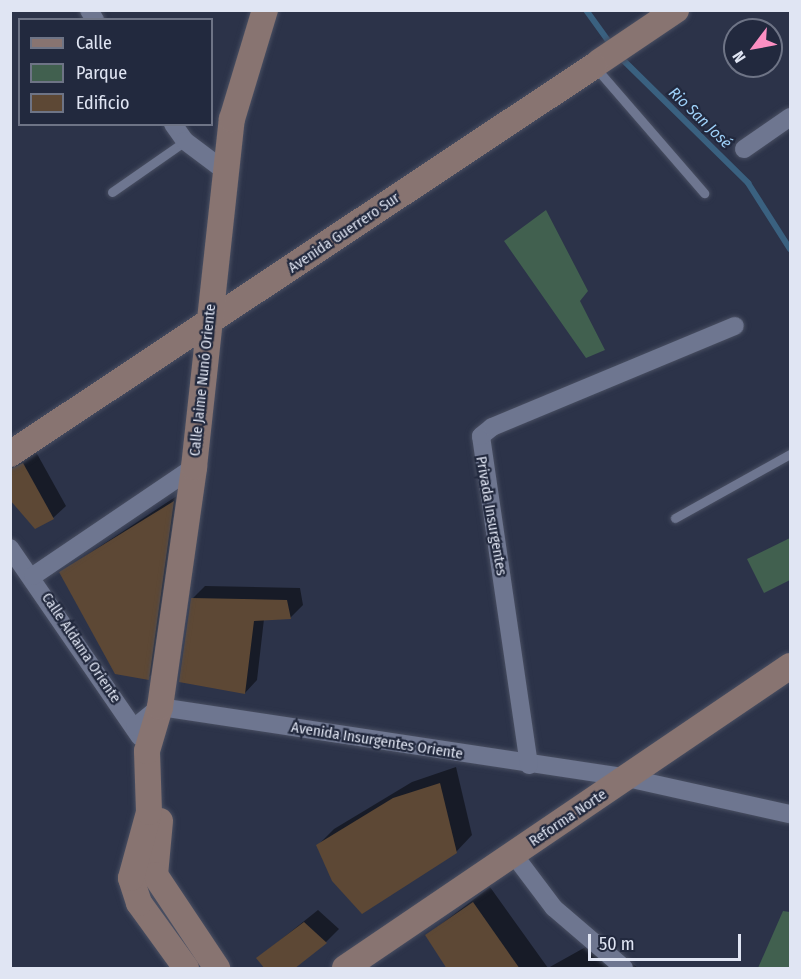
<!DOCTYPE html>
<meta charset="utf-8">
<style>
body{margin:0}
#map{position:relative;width:801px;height:979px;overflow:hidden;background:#2c3349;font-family:"Fira Sans Condensed",sans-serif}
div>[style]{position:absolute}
.green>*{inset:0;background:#41604f}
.shadow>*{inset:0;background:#0007}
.stream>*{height:6px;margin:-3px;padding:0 3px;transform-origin:3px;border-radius:3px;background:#3a6180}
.building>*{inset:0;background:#5d4835}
.roads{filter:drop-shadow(0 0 2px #494f62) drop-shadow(0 0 2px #494f62)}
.lane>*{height:9px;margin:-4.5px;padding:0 4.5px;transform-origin:4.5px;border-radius:4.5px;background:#6e7690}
.street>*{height:18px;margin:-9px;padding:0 9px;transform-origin:9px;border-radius:9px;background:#6e7690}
.secondary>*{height:26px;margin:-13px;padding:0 13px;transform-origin:13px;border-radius:13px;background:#887471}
span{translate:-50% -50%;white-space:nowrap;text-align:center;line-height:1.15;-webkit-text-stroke:4.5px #22293e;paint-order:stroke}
.street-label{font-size:15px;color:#e0e5f3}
.water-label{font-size:16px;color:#9ed0f8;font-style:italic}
.frame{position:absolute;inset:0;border:12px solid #e0e5f3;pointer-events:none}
.legend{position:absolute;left:18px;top:18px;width:195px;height:108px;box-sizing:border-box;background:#22293e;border:2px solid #6e7486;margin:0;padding:8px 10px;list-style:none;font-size:18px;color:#e0e5f3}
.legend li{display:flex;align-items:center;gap:12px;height:30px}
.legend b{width:30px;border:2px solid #6e7486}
.north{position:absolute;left:723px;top:18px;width:60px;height:60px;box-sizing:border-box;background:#22293e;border:2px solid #6e7486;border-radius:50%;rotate:238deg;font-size:16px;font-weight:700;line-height:24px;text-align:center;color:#e0e5f3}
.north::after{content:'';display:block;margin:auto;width:21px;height:27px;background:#fc8fc2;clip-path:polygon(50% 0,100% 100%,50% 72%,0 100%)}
.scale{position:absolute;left:588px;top:934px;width:153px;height:27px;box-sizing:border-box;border:3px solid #e0e5f3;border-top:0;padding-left:8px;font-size:18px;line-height:21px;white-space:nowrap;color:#e0e5f3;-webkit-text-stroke:4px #22293e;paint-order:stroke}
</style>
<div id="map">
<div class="green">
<div style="clip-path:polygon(546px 210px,588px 291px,580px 301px,605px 350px,586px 358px,504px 241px)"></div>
<div style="clip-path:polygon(790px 538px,790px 580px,764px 593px,747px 559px)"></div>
<div style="clip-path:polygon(783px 911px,790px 912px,790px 968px,758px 968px)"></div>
</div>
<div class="shadow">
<div style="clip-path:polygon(36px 452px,66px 506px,53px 518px,10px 497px,10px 464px)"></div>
<div style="clip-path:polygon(186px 490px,161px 666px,148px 678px,61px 572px)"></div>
<div style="clip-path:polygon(205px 586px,300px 588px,303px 605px,290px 618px,264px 619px,257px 680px,245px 693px,192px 599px)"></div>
<div style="clip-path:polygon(456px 767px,472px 835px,456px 852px,318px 845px,334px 829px,412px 782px)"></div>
<div style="clip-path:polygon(490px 887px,548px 968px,600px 939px,638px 968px,449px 968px,427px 935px)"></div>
<div style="clip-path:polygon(318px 910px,339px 929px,326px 942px,291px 968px,258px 958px)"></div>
</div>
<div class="stream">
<div style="left:586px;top:10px;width:44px;rotate:54.2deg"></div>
<div style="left:620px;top:57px;width:180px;rotate:44.5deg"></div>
<div style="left:748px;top:183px;width:78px;rotate:57.5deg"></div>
</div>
<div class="building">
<div style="clip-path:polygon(23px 463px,54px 519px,35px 529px,10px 500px,10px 469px)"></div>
<div style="clip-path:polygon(174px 501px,149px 680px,115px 674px,59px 572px)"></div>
<div style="clip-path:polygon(191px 598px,287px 600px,291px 619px,254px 621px,245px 694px,179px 682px)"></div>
<div style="clip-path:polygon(440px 783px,457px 853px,362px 914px,332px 881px,316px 845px,393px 798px)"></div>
<div style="clip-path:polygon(473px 902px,520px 969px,447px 969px,425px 935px)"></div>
<div style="clip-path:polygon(304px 922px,327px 943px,294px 969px,265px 969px,256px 958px)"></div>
</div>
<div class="roads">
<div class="lane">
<div style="left:595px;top:67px;width:167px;rotate:49.1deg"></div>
<div style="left:112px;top:192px;width:89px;rotate:-34.9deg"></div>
<div style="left:675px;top:518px;width:132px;rotate:-29.1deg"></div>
</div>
<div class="street">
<div style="left:89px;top:10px;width:12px;rotate:59deg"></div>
<div style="left:173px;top:124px;width:21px;rotate:55deg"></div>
<div style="left:185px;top:141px;width:50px;rotate:36.9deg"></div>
<div style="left:744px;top:149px;width:56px;rotate:-34.8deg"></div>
<div style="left:10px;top:548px;width:229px;rotate:55.5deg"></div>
<div style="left:33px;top:576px;width:194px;rotate:-34.1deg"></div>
<div style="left:135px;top:727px;width:32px;rotate:-39deg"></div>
<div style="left:160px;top:707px;width:472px;rotate:8.6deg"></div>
<div style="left:627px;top:778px;width:167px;rotate:12.5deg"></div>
<div style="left:529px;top:765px;width:332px;rotate:-98.3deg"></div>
<div style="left:481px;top:436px;width:14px;rotate:-39deg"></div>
<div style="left:492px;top:427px;width:263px;rotate:-22.6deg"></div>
<div style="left:514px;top:855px;width:66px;rotate:53deg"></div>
<div style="left:554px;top:908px;width:92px;rotate:40.6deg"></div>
</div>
<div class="secondary">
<div style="left:599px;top:62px;width:93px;rotate:-34deg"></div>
<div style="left:10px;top:454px;width:701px;rotate:-33.6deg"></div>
<div style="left:160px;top:821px;width:54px;rotate:95.3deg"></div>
<div style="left:155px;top:875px;width:112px;rotate:56.3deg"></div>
<div style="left:186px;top:968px;width:80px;rotate:-125.9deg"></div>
<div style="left:139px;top:903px;width:26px;rotate:-108deg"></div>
<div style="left:131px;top:878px;width:68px;rotate:-74.7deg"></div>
<div style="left:149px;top:812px;width:61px;rotate:-91.9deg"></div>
<div style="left:147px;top:751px;width:46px;rotate:-73.5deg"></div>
<div style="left:160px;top:707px;width:242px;rotate:-81.9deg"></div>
<div style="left:194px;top:467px;width:350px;rotate:-83.8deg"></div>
<div style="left:232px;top:119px;width:114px;rotate:-73.2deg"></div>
<div style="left:345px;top:968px;width:538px;rotate:-34.16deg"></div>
</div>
</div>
<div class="street-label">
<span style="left:344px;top:233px;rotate:-34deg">Avenida Guerrero Sur</span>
<span style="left:203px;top:380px;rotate:-84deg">Calle Jaime Nunó Oriente</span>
<span style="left:491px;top:516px;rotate:80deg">Privada Insurgentes</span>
<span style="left:81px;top:648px;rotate:56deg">Calle Aldama Oriente</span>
<span style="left:377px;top:741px;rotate:9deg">Avenida Insurgentes Oriente</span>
<span style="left:568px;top:818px;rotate:-34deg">Reforma Norte</span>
</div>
<div class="water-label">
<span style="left:700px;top:118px;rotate:44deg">Rio San José</span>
</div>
<div class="frame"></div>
<ul class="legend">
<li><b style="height:8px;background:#887471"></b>Calle</li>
<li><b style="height:16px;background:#41604f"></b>Parque</li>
<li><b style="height:16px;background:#5d4835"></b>Edificio</li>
</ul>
<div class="north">N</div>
<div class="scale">50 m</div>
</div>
